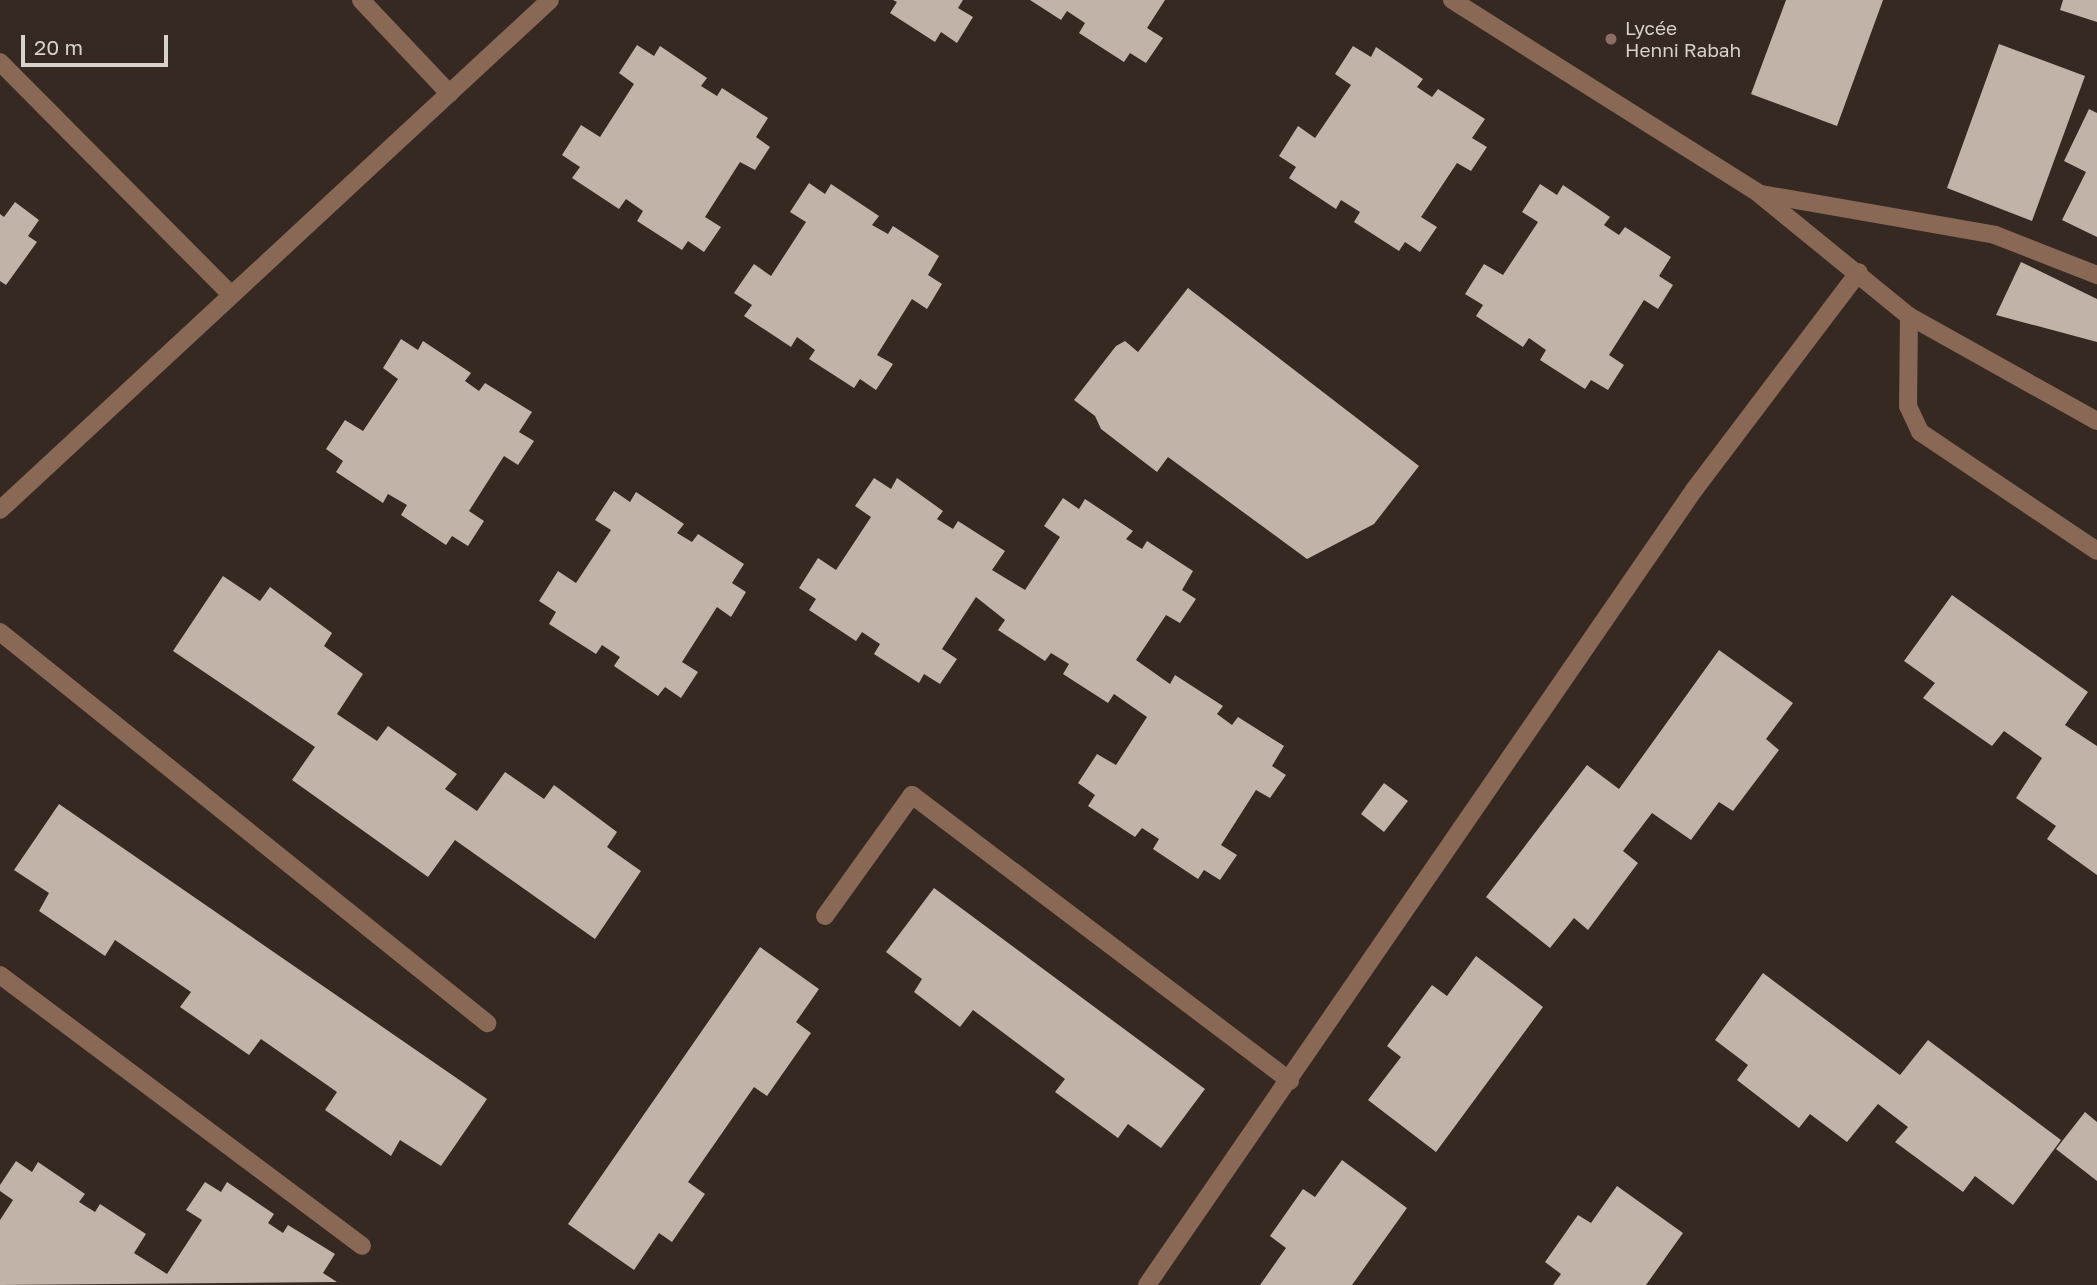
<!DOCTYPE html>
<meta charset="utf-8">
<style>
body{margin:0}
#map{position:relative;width:2097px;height:1285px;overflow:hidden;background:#352921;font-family:"Golos Text",sans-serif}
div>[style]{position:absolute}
.building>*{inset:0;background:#c2b3a9}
.minor>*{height:18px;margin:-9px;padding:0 9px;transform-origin:9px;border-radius:9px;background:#896855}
.dots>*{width:19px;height:19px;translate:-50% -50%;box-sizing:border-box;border:4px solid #352921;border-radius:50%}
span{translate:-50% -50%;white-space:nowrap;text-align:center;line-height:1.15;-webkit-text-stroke:7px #352921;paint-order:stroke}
.poi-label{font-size:19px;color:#d9d1cc}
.left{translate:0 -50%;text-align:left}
.scale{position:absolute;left:21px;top:35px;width:147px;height:32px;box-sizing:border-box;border:4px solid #d9d1cc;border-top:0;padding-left:9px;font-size:21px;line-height:24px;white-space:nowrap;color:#d9d1cc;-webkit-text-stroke:5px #352921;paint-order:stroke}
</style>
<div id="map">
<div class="building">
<div style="clip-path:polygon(893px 0,963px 0,958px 8px,973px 17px,957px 43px,941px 32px,935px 42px,890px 13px,897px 2px)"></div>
<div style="clip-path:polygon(1030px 0,1165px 0,1147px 28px,1163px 38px,1146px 63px,1130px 53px,1124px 62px,1079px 33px,1085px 23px,1067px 11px,1061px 20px)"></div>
<div style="clip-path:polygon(1786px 0,1883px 0,1837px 126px,1751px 94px)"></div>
<div style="clip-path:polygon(2063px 0,2097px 0,2097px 22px,2060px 10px)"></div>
<div style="clip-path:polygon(1999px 44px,2085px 76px,2032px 221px,1947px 188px)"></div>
<div style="clip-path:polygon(637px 45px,654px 56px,660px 46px,707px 78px,701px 86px,717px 96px,722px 88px,768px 118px,756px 137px,770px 147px,755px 170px,740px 162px,705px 217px,721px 227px,704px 252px,688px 241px,682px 250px,637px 221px,643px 211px,626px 199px,619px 209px,572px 178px,580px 167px,562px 155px,581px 125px,600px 137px,634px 84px,619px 73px)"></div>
<div style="clip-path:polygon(1353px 46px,1371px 57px,1376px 47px,1423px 79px,1417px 87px,1432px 97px,1438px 89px,1485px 119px,1472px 138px,1487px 147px,1471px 171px,1457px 163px,1421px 217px,1437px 227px,1420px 252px,1405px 242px,1399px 251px,1354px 222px,1360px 212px,1341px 200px,1336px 209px,1289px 178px,1296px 167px,1279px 156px,1298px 126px,1315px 138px,1351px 85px,1335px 74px)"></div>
<div style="clip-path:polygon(2089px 109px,2097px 113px,2097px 237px,2062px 220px,2086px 172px,2064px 161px)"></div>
<div style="clip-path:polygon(809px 183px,825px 194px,831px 184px,879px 216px,872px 225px,888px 234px,893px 226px,939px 256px,928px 275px,942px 284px,927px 309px,912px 299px,877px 355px,893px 364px,876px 390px,860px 379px,854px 388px,809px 359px,815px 350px,797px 337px,791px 347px,744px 316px,752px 305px,734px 293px,754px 264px,771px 276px,806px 222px,790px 212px)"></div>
<div style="clip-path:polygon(1540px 184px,1557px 195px,1563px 185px,1610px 217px,1604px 225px,1619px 235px,1625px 227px,1671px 257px,1659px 276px,1673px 285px,1658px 309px,1644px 300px,1609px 355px,1624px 365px,1608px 390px,1591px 380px,1585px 389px,1540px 360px,1546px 350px,1529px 338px,1523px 347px,1476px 316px,1483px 305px,1465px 294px,1484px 264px,1503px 275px,1538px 222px,1522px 212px)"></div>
<div style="clip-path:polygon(15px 202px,39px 220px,28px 236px,37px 242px,6px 285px,0 281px,0 214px,4px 217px)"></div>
<div style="clip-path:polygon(2021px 262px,2097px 299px,2097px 342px,1996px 315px)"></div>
<div style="clip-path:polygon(1188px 288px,1419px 466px,1374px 524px,1307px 559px,1168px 457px,1157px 472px,1101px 429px,1095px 416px,1074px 400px,1116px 346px,1125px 341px,1138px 352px)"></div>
<div style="clip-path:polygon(401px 339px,418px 350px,423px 341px,471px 373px,465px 381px,479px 391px,485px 383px,532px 412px,519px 432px,534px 441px,518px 465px,504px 456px,469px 511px,484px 521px,468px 546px,452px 536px,446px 545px,401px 515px,407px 505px,388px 494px,383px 503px,336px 472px,343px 461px,326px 449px,345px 420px,363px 431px,398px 379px,383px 368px)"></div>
<div style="clip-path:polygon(874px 478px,891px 489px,897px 478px,943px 511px,937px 519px,953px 529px,958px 521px,1005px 551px,992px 570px,1025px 590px,1060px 537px,1044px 526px,1063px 498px,1079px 509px,1085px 499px,1133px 531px,1126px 539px,1142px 549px,1147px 541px,1193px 571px,1182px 590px,1196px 599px,1180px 623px,1166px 615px,1136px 660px,1170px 684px,1175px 675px,1223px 706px,1217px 714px,1232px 725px,1238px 717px,1284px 746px,1272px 766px,1286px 775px,1270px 798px,1256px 790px,1221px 845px,1237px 855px,1220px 880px,1204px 870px,1198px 879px,1153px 849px,1159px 839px,1142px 828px,1135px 837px,1088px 806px,1095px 795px,1078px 783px,1097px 754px,1116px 765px,1147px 717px,1114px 694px,1108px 703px,1063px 674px,1069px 664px,1051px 653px,1045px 661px,998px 630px,1005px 620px,976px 597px,942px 649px,957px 659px,940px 684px,924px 674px,919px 683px,874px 654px,880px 644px,862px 632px,856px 641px,809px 610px,816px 599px,799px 588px,818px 558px,836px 570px,871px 517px,855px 506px)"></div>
<div style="clip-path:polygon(614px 491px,630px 502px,636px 492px,684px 524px,677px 533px,692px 542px,698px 534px,744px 564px,732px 583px,746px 592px,731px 617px,717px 607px,682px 662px,698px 672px,681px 698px,665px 687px,658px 696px,614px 666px,620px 657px,602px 645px,596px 654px,549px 624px,556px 612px,539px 601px,558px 571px,576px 583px,611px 530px,595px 520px)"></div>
<div style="clip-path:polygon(223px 576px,260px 601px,270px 587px,332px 633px,324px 646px,363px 674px,337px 714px,377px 741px,388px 726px,457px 774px,445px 789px,477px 811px,505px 772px,544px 799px,554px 785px,617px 832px,607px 847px,641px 871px,595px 939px,455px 840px,428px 877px,292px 780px,315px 747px,173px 651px)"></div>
<div style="clip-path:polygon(1952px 595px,2088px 692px,2065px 725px,2097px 746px,2097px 875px,2047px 839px,2056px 826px,2016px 798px,2042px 758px,2004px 731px,1992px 746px,1923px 698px,1935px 683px,1904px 661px)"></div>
<div style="clip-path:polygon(1719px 650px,1793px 703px,1766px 739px,1779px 750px,1733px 811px,1719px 802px,1691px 840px,1652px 813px,1623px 851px,1638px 863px,1588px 930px,1574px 918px,1550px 948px,1486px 897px,1587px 765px,1619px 789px)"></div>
<div style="clip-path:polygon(1384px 783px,1408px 801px,1384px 832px,1361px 814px)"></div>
<div style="clip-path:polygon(59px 804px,487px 1099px,441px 1166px,400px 1140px,391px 1156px,325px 1110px,337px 1092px,261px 1039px,249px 1055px,180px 1007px,191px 992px,115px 940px,105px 956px,39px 911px,49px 893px,14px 870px)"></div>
<div style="clip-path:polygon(934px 888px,1205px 1089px,1161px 1148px,1128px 1124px,1118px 1138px,1055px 1092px,1065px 1079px,973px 1010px,960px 1027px,914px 992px,922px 979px,886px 952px)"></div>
<div style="clip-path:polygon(760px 947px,819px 989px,796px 1022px,811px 1033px,767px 1096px,754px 1087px,688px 1182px,705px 1194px,672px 1242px,659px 1233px,634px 1270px,568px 1224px)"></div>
<div style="clip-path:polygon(1476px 956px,1543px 1007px,1436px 1152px,1368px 1100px,1401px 1057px,1387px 1046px,1432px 985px,1447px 996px)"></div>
<div style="clip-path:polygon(1763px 973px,1900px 1075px,1928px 1040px,2061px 1140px,2013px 1205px,1975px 1176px,1963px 1192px,1895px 1142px,1908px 1127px,1878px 1104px,1847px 1142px,1810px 1114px,1799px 1128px,1737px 1080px,1748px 1065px,1715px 1040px)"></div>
<div style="clip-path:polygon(2085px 1112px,2097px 1122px,2097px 1181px,2056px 1149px)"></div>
<div style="clip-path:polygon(1342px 1160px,1407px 1208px,1352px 1285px,1260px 1285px,1286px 1248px,1270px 1236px,1303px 1189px,1315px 1197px)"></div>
<div style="clip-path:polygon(16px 1161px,32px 1172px,38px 1162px,85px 1194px,79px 1202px,95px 1212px,100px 1204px,146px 1234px,134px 1253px,167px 1274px,202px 1220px,186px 1210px,205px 1182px,221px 1192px,227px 1182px,274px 1214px,268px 1223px,283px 1233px,288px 1225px,335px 1254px,323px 1273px,337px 1282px,0 1285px,0 1220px,13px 1200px,0 1191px,0 1185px)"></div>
<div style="clip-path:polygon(1617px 1186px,1683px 1233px,1646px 1285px,1553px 1285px,1561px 1274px,1545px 1262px,1578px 1215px,1591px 1223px)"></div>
</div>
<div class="minor">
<div style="left:361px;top:0;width:129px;rotate:46.6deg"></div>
<div style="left:1452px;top:0;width:362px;rotate:32.2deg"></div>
<div style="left:1758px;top:193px;width:195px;rotate:39.2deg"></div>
<div style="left:1909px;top:316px;width:215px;rotate:29.2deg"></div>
<div style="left:0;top:62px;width:327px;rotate:45.2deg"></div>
<div style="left:1761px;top:194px;width:238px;rotate:9.9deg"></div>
<div style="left:1995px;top:235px;width:110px;rotate:21.4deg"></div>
<div style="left:1909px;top:316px;width:90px;rotate:90.6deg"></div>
<div style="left:1908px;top:406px;width:29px;rotate:65deg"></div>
<div style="left:1920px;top:432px;width:213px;rotate:33.9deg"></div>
<div style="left:0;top:510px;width:750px;rotate:-42.84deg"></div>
<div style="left:0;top:632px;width:625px;rotate:38.76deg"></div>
<div style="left:825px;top:916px;width:149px;rotate:-54.3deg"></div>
<div style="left:912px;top:795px;width:474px;rotate:37.1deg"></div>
<div style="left:0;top:975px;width:452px;rotate:36.8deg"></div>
<div style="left:1147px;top:1285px;width:965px;rotate:-55.47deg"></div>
<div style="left:1694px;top:490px;width:273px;rotate:-52.9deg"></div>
</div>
<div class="dots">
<div style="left:1611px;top:39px;background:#8d6e63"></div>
</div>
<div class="poi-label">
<span class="left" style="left:1625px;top:39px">Lycée<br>Henni Rabah</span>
</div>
<div class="scale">20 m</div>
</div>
